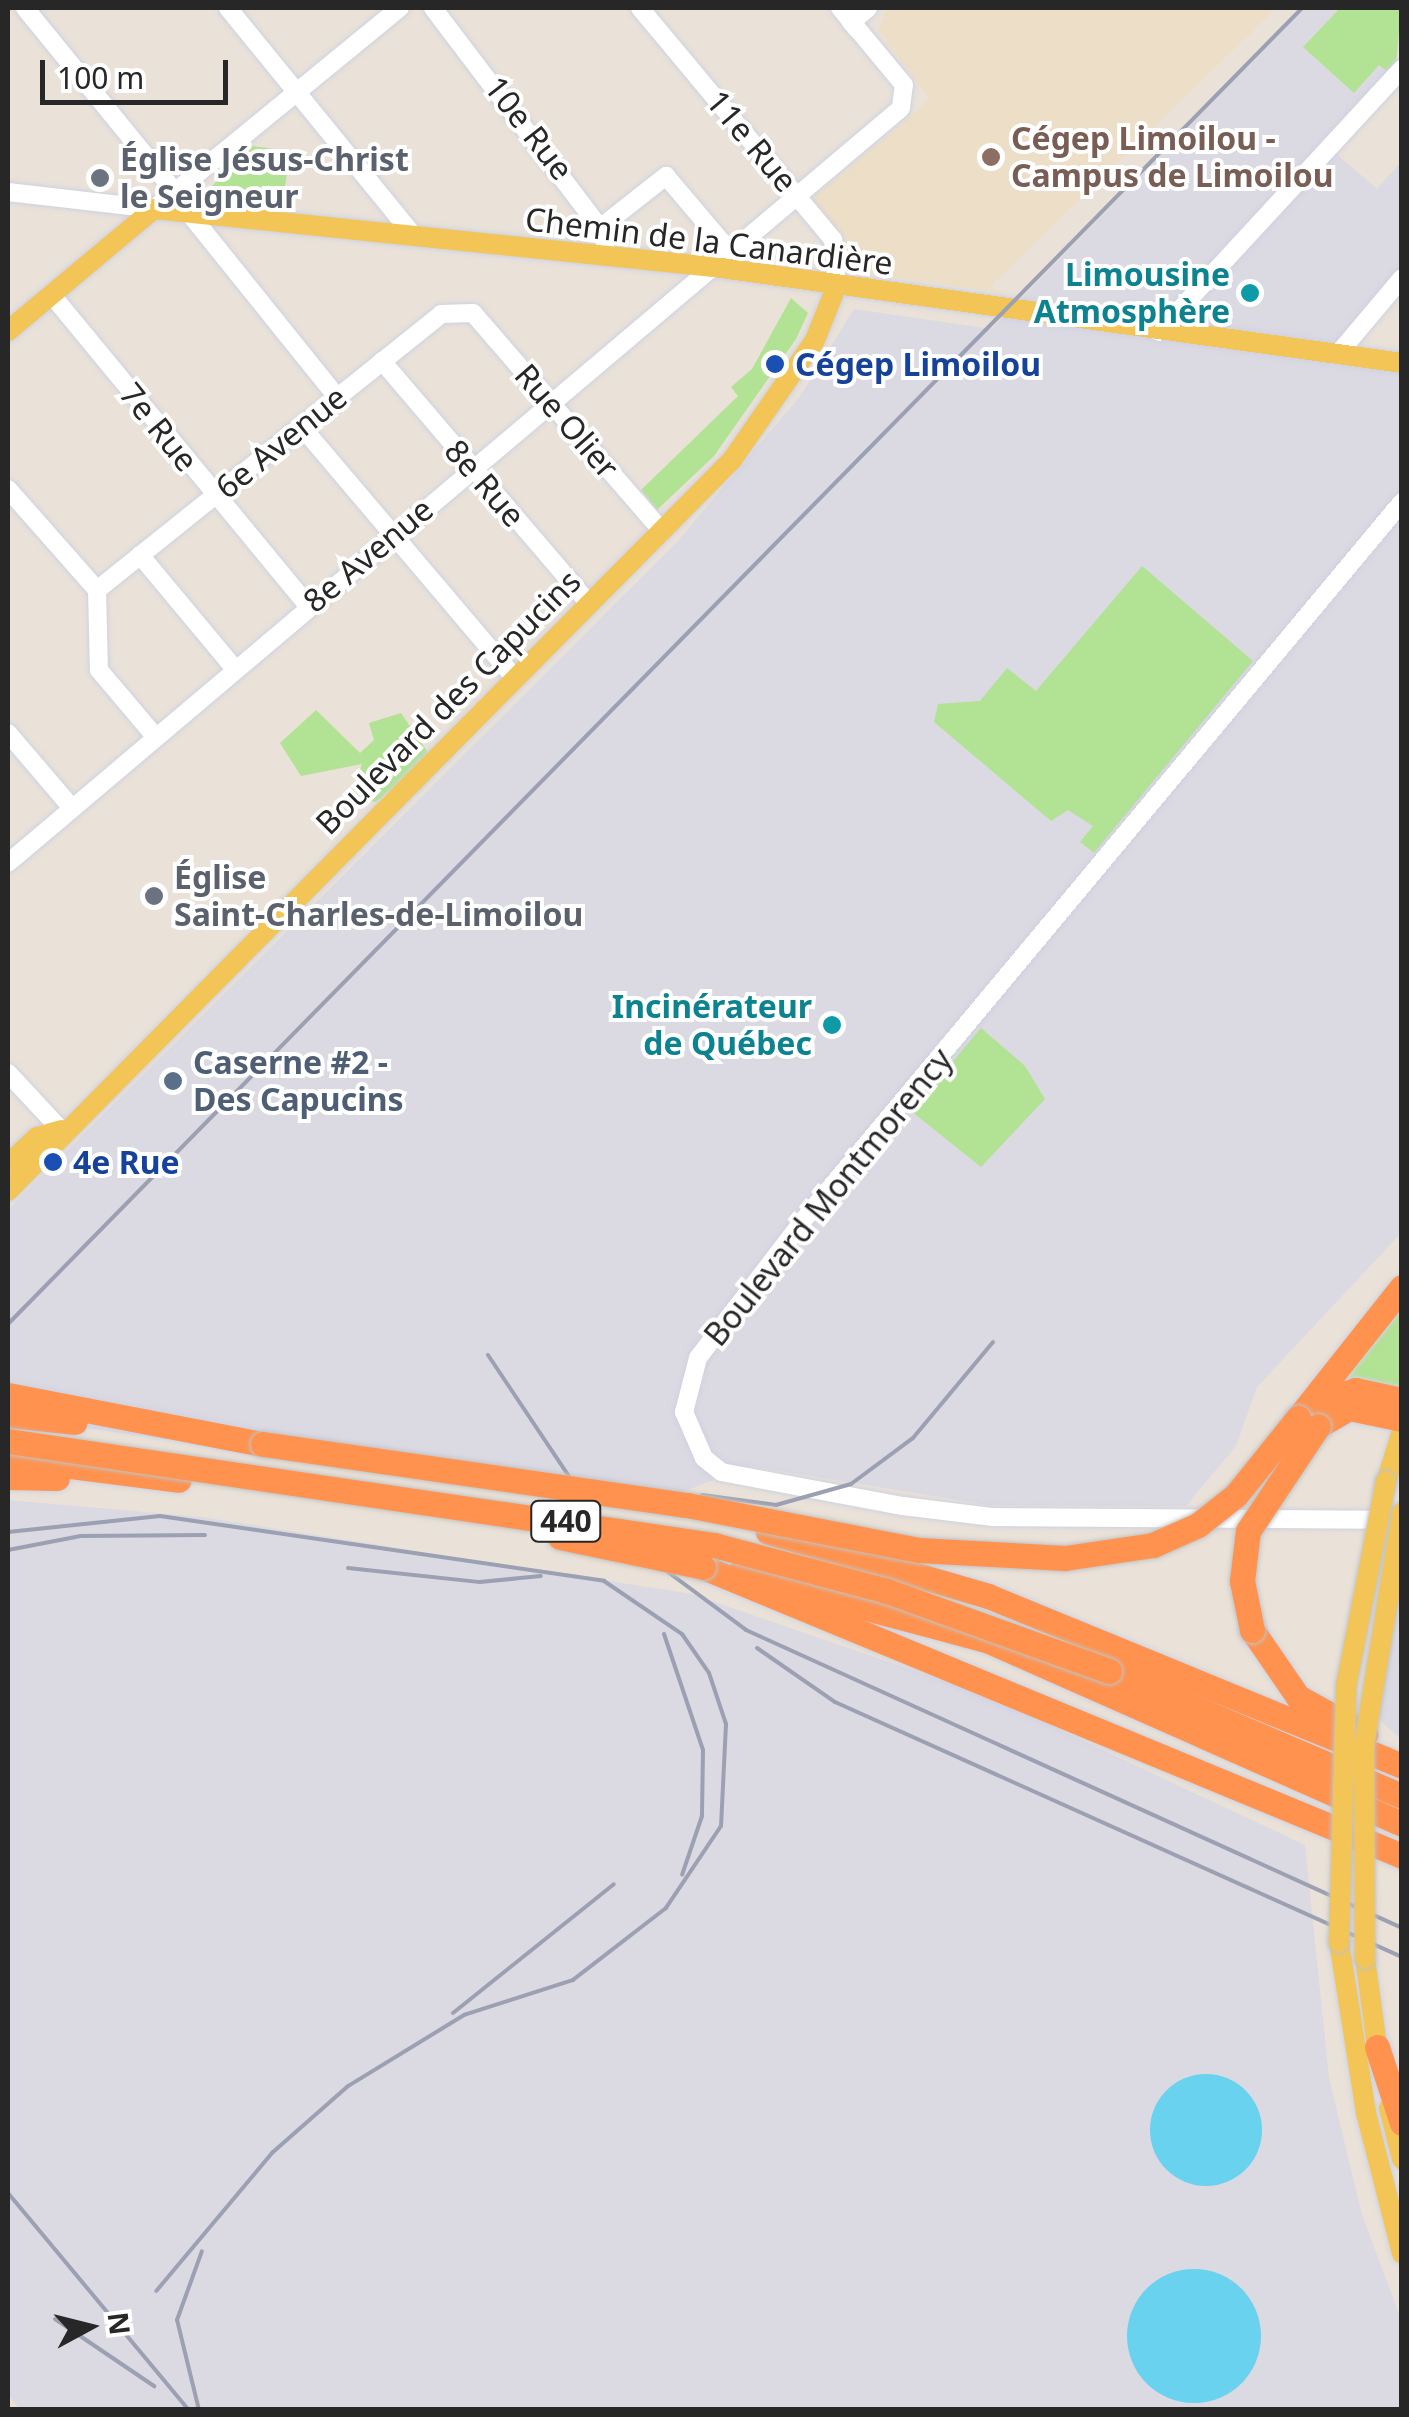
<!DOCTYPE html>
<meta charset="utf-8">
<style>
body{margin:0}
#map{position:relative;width:1409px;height:2417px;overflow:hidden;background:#eae2d8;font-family:"Noto Sans",sans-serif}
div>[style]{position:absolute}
.industrial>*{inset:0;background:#dbd9e2}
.education>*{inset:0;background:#eddfc7}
.green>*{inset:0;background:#b2e293}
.water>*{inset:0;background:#68d2ef}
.round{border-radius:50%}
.roads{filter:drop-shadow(0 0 2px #ced2e1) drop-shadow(0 0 2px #ced2e1)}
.minor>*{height:18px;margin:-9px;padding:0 9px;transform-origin:9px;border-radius:9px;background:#fff}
.major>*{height:20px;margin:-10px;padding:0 10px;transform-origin:10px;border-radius:10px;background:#f2c556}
.highway>*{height:25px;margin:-12.5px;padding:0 12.5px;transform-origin:12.5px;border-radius:12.5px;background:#ff924e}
.rail>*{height:4px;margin:-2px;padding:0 2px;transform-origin:2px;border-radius:2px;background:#9ba0b2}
.bridges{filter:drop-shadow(0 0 2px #c3c3c3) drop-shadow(0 0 2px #c3c3c3)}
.major-bridge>*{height:20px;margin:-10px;padding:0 10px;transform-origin:10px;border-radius:10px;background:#f2c556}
.highway-bridge>*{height:25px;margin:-12.5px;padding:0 12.5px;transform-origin:12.5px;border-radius:12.5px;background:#ff924e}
.dots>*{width:28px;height:28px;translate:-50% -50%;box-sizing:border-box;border:5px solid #fff;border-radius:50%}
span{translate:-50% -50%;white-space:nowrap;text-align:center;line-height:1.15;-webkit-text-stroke:8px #fff;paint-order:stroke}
.shield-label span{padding:2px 8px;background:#fff;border:2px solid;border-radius:8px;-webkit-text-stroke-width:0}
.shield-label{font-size:30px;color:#272727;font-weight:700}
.street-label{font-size:32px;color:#272727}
.education-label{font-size:32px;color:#785e54;font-weight:700}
.left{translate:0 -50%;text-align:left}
.worship-label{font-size:32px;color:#5b616d;font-weight:700}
.culture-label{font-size:32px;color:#0d838f;font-weight:700}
.right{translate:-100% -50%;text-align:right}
.transit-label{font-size:32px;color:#164399;font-weight:700}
.service-label{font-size:32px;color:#4e5e75;font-weight:700}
.frame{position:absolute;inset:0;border:10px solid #272727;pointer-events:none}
.north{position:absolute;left:40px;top:2277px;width:100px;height:100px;-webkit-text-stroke:8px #fff;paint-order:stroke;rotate:83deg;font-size:28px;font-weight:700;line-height:40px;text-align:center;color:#272727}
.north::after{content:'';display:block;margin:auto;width:35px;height:45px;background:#272727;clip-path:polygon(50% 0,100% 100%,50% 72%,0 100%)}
.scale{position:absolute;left:40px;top:60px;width:188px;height:45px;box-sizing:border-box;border:5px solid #272727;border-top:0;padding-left:12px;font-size:30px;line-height:35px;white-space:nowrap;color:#272727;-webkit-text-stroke:8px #fff;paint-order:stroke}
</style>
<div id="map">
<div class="industrial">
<div style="clip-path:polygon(1305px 8px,1340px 8px,1304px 46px,1378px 64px,1395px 78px,1332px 150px,1377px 189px,1401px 162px,1401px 278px,1339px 354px,1401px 366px,1401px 1233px,1257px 1387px,1236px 1446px,1186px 1506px,989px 1505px,750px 1466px,643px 1507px,8px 1417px,8px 1210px,678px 541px,800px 396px,854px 309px,991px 329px)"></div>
<div style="clip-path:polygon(8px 1500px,202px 1517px,692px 1594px,990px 1697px,1305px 1845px,1329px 2078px,1362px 2215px,1401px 2319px,1401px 2409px,20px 2410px,8px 2394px)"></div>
<div style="clip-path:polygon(1401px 1563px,1401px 1739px,1369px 1710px)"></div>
</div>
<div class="education">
<div style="clip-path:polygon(887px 8px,1276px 8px,991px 286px,1003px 293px,846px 270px,842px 244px,809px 202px,930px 99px,878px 30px)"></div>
</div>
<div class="green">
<div style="clip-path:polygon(1340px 8px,1401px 8px,1395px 78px,1379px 65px,1354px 93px,1303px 47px)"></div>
<div style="clip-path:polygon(252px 146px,290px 151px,283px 202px,205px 193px)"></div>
<div style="clip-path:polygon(791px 298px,808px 313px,796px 339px,714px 456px,657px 510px,641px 490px,738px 396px,731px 387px,752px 369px)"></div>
<div style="clip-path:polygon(1142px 566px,1253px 661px,1094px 853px,1080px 842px,1093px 826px,1068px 810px,1051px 821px,934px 722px,938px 704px,980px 701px,1007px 668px,1036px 691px)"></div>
<div style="clip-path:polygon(316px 710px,360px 753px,374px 740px,369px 723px,401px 713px,431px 757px,376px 802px,350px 798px,362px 764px,301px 776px,280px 743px)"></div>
<div style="clip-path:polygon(981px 1028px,1025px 1066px,1045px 1099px,981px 1167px,911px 1111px)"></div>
<div style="clip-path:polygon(1401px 1293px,1400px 1389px,1333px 1389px)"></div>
</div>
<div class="water">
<div class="round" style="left:1150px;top:2074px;width:112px;height:112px"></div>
<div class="round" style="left:1127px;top:2269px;width:134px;height:134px"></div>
</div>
<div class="roads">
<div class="minor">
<div style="left:25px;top:8px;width:237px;rotate:50.8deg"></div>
<div style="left:228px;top:8px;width:294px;rotate:50.8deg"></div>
<div style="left:433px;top:8px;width:285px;rotate:52.8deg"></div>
<div style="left:640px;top:8px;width:302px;rotate:50.2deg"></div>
<div style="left:833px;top:240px;width:45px;rotate:84.9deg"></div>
<div style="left:858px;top:30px;width:11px;rotate:-131deg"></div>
<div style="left:851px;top:22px;width:22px;rotate:-39deg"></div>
<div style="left:8px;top:192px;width:147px;rotate:6.6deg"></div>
<div style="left:154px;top:209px;width:318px;rotate:-39.3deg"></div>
<div style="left:189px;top:213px;width:236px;rotate:51.2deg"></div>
<div style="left:605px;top:255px;width:31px;rotate:-90deg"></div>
<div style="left:605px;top:224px;width:78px;rotate:-38.2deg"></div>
<div style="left:666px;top:176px;width:102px;rotate:49.8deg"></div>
<div style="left:732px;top:254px;width:8px;rotate:-45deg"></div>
<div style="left:51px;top:294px;width:404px;rotate:50.5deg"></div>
<div style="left:1159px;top:332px;width:358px;rotate:-47.3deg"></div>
<div style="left:1338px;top:354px;width:99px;rotate:-49.9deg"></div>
<div style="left:382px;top:361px;width:318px;rotate:49.5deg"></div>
<div style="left:301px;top:426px;width:331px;rotate:49.7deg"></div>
<div style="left:8px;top:489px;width:135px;rotate:48.6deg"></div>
<div style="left:97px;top:590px;width:80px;rotate:88.6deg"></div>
<div style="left:99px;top:670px;width:85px;rotate:49.8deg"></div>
<div style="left:1402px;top:502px;width:932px;rotate:129.82deg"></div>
<div style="left:805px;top:1218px;width:176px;rotate:127.4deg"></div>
<div style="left:698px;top:1358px;width:56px;rotate:104.5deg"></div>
<div style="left:684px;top:1412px;width:50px;rotate:66.5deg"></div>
<div style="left:704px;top:1458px;width:22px;rotate:39deg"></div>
<div style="left:721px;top:1472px;width:185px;rotate:10.6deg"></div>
<div style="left:903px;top:1506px;width:91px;rotate:7deg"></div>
<div style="left:993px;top:1517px;width:409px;rotate:0.4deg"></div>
<div style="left:140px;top:555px;width:147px;rotate:50.2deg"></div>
<div style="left:97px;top:590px;width:441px;rotate:-38.7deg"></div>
<div style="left:441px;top:314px;width:32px;rotate:-2deg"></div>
<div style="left:473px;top:313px;width:287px;rotate:49.1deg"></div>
<div style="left:8px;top:733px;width:99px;rotate:49.5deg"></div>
<div style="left:8px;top:863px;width:1169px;rotate:-40.21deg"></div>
<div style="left:901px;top:108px;width:23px;rotate:-83deg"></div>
<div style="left:904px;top:85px;width:100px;rotate:-129.7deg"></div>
<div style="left:8px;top:1073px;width:78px;rotate:47.1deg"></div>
</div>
<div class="major">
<div style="left:8px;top:331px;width:190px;rotate:-39.9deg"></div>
<div style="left:154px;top:209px;width:563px;rotate:5.91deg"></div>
<div style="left:714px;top:267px;width:695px;rotate:7.94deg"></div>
<div style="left:8px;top:1164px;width:40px;rotate:-43deg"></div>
<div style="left:37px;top:1137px;width:25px;rotate:-16deg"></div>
<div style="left:8px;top:1191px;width:1029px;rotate:-45.28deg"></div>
<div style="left:732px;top:460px;width:146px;rotate:-55.3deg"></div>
<div style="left:815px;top:340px;width:59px;rotate:-68.2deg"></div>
<div style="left:1386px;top:1482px;width:53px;rotate:-72.6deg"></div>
<div style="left:1339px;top:1942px;width:173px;rotate:81deg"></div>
<div style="left:1366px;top:2113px;width:145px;rotate:75.6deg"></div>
<div style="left:1365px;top:1958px;width:103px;rotate:82.2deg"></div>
<div style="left:1389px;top:2108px;width:53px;rotate:75.7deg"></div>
</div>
<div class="highway">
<div style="left:8px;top:1395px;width:260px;rotate:10.9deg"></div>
<div style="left:1311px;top:1406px;width:47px;rotate:-20deg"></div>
<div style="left:1355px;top:1390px;width:48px;rotate:12deg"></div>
<div style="left:8px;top:1415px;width:67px;rotate:6deg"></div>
<div style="left:1298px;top:1418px;width:167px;rotate:-51.6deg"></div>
<div style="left:1318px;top:1426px;width:36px;rotate:-30deg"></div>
<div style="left:1349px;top:1408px;width:54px;rotate:11.7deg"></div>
<div style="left:8px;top:1458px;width:172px;rotate:7.3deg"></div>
<div style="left:8px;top:1477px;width:49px;rotate:1.2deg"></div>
<div style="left:768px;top:1532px;width:229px;rotate:16.2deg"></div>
<div style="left:988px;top:1596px;width:448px;rotate:22.3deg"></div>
<div style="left:703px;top:1567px;width:756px;rotate:22.46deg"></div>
<div style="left:738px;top:1574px;width:260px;rotate:14.9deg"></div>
<div style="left:989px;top:1641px;width:452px;rotate:23.9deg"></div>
<div style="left:1252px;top:1630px;width:81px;rotate:55.5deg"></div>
<div style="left:1298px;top:1697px;width:77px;rotate:28.9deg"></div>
<div style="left:1109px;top:1671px;width:319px;rotate:23.1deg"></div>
<div style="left:1377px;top:2047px;width:80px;rotate:71.8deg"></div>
</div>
</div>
<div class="rail">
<div style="left:8px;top:1324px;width:1846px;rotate:-45.48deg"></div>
<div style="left:488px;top:1355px;width:198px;rotate:56.3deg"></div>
<div style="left:598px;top:1520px;width:184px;rotate:36.6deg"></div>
<div style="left:746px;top:1630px;width:721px;rotate:24.43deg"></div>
<div style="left:702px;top:1495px;width:75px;rotate:7.7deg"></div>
<div style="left:776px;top:1505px;width:78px;rotate:-15.6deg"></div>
<div style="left:851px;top:1484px;width:77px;rotate:-36.6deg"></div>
<div style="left:913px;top:1438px;width:125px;rotate:-50.2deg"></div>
<div style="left:8px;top:1532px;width:153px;rotate:-6deg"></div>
<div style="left:160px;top:1516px;width:449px;rotate:8.3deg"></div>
<div style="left:604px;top:1581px;width:94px;rotate:34.2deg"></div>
<div style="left:682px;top:1634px;width:47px;rotate:55.3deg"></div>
<div style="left:709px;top:1673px;width:54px;rotate:71.6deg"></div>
<div style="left:726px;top:1724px;width:102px;rotate:92.8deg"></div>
<div style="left:721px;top:1826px;width:99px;rotate:123.9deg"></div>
<div style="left:666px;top:1908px;width:118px;rotate:142.3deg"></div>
<div style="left:573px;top:1980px;width:114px;rotate:162.2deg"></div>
<div style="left:464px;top:2015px;width:136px;rotate:148.5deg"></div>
<div style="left:348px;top:2086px;width:101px;rotate:138.6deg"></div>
<div style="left:272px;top:2153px;width:180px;rotate:130deg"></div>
<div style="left:8px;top:1550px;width:74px;rotate:-10.9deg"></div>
<div style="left:81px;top:1536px;width:124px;rotate:-0.5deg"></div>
<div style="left:348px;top:1568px;width:133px;rotate:6.1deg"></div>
<div style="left:480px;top:1582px;width:61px;rotate:-5.6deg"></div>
<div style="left:664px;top:1634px;width:122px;rotate:71.4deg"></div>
<div style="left:703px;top:1750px;width:66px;rotate:90.9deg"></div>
<div style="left:702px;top:1816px;width:62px;rotate:108.7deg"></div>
<div style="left:757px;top:1648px;width:95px;rotate:34.7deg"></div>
<div style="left:835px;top:1702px;width:622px;rotate:24.22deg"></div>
<div style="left:453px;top:2013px;width:206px;rotate:-38.7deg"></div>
<div style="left:8px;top:2193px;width:283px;rotate:50.2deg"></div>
<div style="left:55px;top:2319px;width:120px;rotate:34.1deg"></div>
<div style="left:199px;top:2410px;width:93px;rotate:-103.7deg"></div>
<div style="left:177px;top:2320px;width:73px;rotate:-70.1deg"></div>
</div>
<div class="bridges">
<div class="major-bridge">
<div style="left:1339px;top:1942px;width:255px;rotate:-88.4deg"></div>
<div style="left:1346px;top:1687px;width:209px;rotate:-79deg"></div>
<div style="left:1365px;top:1958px;width:212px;rotate:-90.3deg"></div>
<div style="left:1364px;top:1746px;width:236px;rotate:-80.7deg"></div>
</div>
<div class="highway-bridge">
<div style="left:8px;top:1441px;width:714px;rotate:8.38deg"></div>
<div style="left:714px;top:1545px;width:179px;rotate:14.9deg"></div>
<div style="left:887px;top:1591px;width:236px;rotate:19.8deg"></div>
<div style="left:263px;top:1444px;width:428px;rotate:8.2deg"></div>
<div style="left:687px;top:1505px;width:236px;rotate:11deg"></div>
<div style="left:919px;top:1550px;width:146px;rotate:3.1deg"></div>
<div style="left:1065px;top:1558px;width:89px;rotate:-8.4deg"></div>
<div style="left:1153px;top:1545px;width:49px;rotate:-24deg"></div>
<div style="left:1198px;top:1525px;width:48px;rotate:-38.3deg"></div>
<div style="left:1236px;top:1495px;width:99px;rotate:-51.2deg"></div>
<div style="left:560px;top:1537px;width:146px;rotate:11.8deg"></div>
<div style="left:1252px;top:1630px;width:50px;rotate:-101.5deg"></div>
<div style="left:1242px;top:1581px;width:50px;rotate:-83.2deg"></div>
<div style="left:1248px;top:1531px;width:126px;rotate:-56.3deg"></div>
</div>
</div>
<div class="dots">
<div style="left:991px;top:157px;background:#8d6e63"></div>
<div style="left:100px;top:178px;background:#6b7280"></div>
<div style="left:1250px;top:293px;background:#0f9aa8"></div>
<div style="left:775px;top:364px;background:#1a4fb4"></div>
<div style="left:154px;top:896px;background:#6b7280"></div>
<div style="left:832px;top:1025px;background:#0f9aa8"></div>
<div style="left:173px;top:1081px;background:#5c6f8a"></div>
<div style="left:53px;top:1162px;background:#1a4fb4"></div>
</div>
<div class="shield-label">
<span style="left:566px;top:1521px">440</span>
</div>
<div class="street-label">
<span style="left:529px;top:128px;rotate:52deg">10e Rue</span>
<span style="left:752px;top:141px;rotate:50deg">11e Rue</span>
<span style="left:709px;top:241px;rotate:7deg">Chemin de la Canardière</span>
<span style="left:567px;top:421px;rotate:49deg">Rue Olier</span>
<span style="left:159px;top:427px;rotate:51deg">7e Rue</span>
<span style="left:281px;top:442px;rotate:-39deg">6e Avenue</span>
<span style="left:485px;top:483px;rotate:49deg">8e Rue</span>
<span style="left:368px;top:555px;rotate:-40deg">8e Avenue</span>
<span style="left:448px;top:702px;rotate:-45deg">Boulevard des Capucins</span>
<span style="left:828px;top:1197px;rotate:-51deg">Boulevard Montmorency</span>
</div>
<div class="education-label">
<span class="left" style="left:1011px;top:157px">Cégep Limoilou -<br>Campus de Limoilou</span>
</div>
<div class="worship-label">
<span class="left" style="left:120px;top:178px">Église Jésus-Christ<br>le Seigneur</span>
<span class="left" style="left:174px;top:896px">Église<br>Saint-Charles-de-Limoilou</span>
</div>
<div class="culture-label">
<span class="right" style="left:1230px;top:293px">Limousine<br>Atmosphère</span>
<span class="right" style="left:812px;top:1025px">Incinérateur<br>de Québec</span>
</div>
<div class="transit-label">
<span class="left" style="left:795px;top:364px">Cégep Limoilou</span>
<span class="left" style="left:73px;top:1162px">4e Rue</span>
</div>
<div class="service-label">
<span class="left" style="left:193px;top:1081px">Caserne #2 -<br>Des Capucins</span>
</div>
<div class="frame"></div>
<div class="north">N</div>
<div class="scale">100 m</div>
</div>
